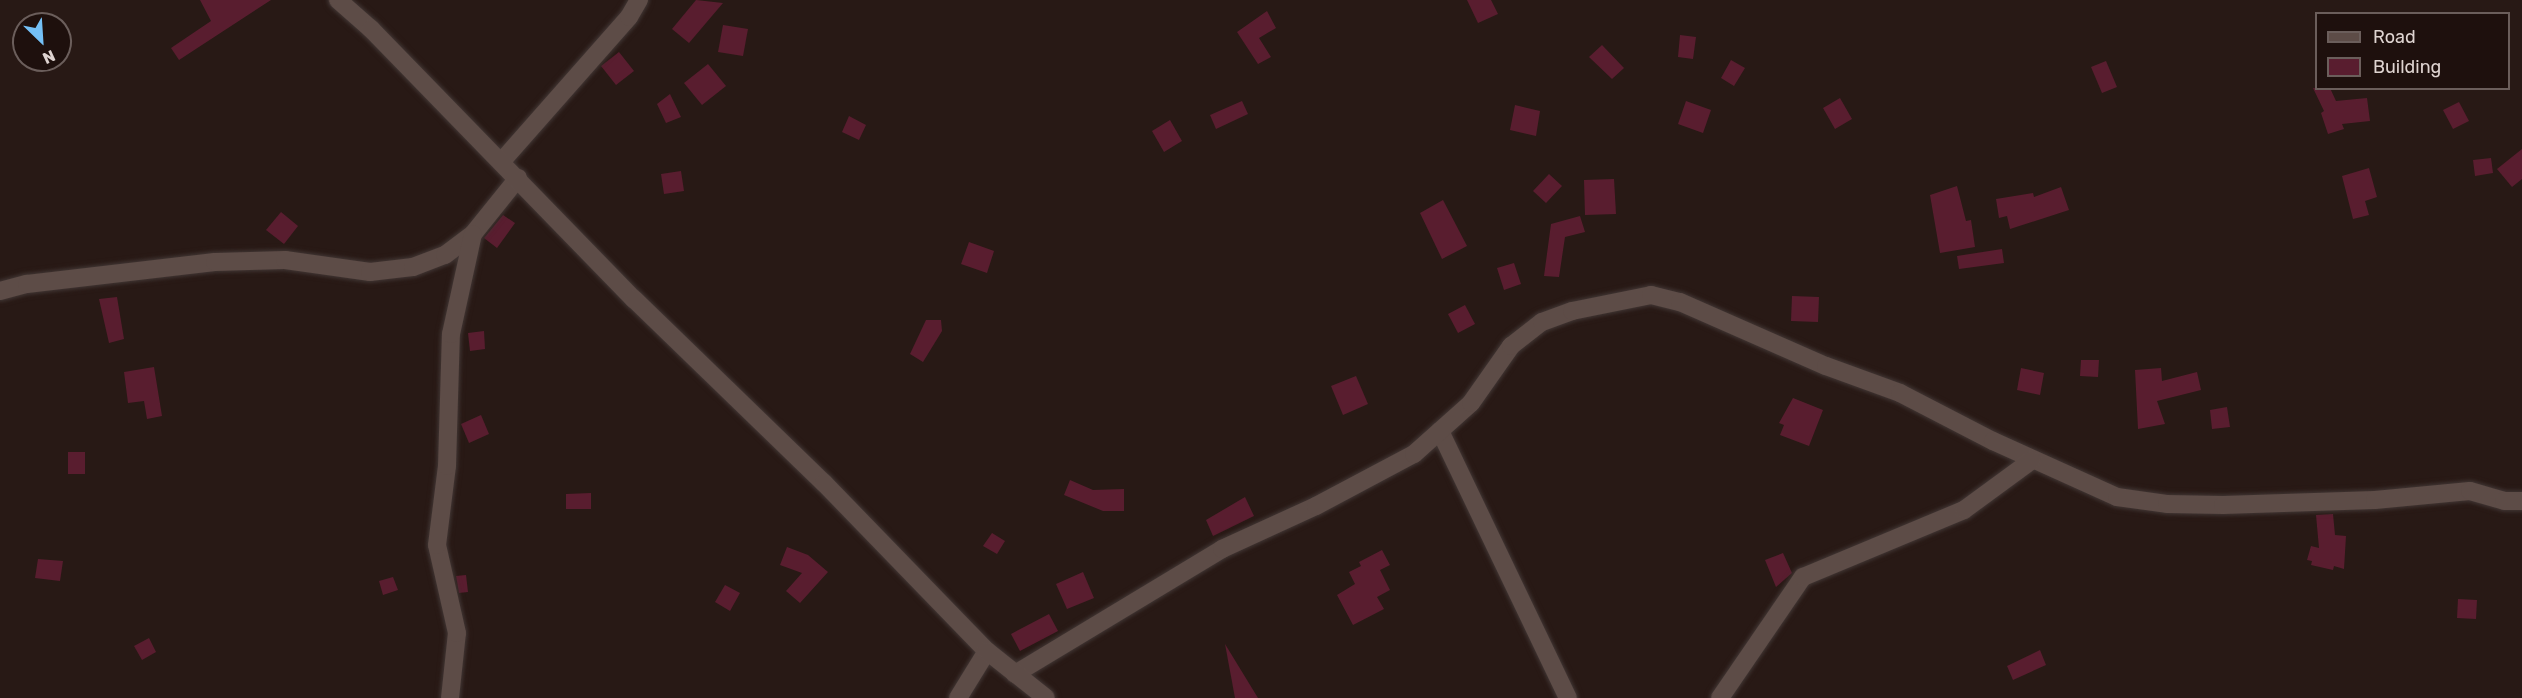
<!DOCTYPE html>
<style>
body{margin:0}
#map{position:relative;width:2522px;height:698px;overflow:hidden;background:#281915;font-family:Rubik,sans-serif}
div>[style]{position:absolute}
.building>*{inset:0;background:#591d2f}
.roads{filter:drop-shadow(0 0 2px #413634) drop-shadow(0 0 2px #413634)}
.minor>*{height:18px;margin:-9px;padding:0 9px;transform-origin:9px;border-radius:9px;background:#5d4c47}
.tertiary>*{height:18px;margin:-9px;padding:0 9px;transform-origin:9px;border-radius:9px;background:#5d4c47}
span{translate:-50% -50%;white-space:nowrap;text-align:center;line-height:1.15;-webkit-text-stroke:4.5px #1e100d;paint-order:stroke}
.legend{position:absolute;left:2315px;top:12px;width:195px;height:78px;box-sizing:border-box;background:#1e100d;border:2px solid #6b5e5b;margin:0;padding:8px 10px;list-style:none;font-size:18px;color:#ded3d0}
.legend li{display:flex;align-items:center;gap:12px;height:30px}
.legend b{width:30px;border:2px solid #6b5e5b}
.north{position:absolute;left:12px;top:12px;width:60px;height:60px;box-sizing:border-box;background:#1e100d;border:2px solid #6b5e5b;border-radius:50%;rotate:155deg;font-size:16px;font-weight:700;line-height:24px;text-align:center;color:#ded3d0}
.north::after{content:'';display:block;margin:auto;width:21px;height:27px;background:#74c0f6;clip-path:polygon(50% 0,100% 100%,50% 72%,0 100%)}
</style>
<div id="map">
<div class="building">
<div style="clip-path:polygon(200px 0,271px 0,179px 60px,171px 48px,211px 21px)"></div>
<div style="clip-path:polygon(696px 0,723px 3px,689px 43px,672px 29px)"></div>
<div style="clip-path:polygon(1467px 0,1491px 0,1498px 14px,1478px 23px)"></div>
<div style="clip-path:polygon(1267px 11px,1276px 28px,1259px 38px,1271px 57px,1258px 64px,1237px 32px)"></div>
<div style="clip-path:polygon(723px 25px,748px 29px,743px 56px,718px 52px)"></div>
<div style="clip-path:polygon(1680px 35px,1696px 37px,1693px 59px,1678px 57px)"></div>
<div style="clip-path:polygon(1602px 45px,1624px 68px,1612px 79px,1589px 57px)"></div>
<div style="clip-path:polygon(619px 52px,634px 71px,616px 85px,601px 66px)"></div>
<div style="clip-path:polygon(1731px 60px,1745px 68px,1734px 86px,1721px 78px)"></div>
<div style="clip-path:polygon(2106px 61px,2117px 87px,2102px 93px,2091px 67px)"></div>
<div style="clip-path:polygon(708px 64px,726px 86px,702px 105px,684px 83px)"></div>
<div style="clip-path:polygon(2313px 88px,2330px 88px,2336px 101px,2367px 98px,2370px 121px,2342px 124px,2344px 129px,2328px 134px,2321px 113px,2324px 111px)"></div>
<div style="clip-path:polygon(670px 94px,681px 117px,666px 123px,657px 104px)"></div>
<div style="clip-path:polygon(1840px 98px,1852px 119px,1835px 129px,1823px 108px)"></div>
<div style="clip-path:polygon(1242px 101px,1248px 114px,1216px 129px,1210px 115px)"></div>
<div style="clip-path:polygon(1686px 101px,1711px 110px,1703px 133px,1678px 124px)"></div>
<div style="clip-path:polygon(2459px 102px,2469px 121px,2453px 129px,2443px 110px)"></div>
<div style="clip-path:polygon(1515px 105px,1540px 111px,1536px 136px,1510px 130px)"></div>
<div style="clip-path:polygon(849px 116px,866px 125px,859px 140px,842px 132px)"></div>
<div style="clip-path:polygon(1170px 120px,1182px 141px,1164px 152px,1152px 131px)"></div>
<div style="clip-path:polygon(2522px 149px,2522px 179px,2512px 187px,2497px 169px)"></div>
<div style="clip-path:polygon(2491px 158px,2493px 173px,2475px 176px,2473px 160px)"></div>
<div style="clip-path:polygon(2369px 168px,2377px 197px,2365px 201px,2369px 215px,2353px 219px,2342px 176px)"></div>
<div style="clip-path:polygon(681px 171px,684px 191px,664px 194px,661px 174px)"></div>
<div style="clip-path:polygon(1549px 174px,1562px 186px,1546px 203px,1533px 191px)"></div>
<div style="clip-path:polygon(1614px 179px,1616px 214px,1585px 215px,1584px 180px)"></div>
<div style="clip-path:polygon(1957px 186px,1966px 221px,1971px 220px,1975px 247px,1940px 253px,1930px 195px)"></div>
<div style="clip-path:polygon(2061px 187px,2069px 210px,2010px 229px,2007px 216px,1999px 218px,1996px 199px,2033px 193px,2034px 197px)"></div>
<div style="clip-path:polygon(1443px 200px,1467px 246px,1442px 259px,1420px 213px)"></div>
<div style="clip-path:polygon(281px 212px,298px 226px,284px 244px,266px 230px)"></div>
<div style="clip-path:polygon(503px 215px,515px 223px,497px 248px,484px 238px)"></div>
<div style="clip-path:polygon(1580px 216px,1585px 232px,1565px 237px,1559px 277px,1544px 276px,1551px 224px)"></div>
<div style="clip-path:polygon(969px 242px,994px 251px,987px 273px,961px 264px)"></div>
<div style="clip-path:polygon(2002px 249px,2004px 263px,1959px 269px,1957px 256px)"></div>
<div style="clip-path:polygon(1514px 263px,1521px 284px,1504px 290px,1497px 268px)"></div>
<div style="clip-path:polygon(1792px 296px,1819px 297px,1818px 322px,1791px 321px)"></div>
<div style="clip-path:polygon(117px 297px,124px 339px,109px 343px,99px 299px)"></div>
<div style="clip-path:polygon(1465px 305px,1475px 324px,1458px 333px,1448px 314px)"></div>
<div style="clip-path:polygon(926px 320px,941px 320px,942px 331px,923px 362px,910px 354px)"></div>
<div style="clip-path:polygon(484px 331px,485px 349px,470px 351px,468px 333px)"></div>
<div style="clip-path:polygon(2081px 360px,2099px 360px,2098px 377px,2080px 376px)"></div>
<div style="clip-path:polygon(154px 367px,162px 416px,147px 419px,144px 401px,128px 403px,124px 372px)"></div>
<div style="clip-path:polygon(2021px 368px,2044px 373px,2040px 395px,2017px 390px)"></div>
<div style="clip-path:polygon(2161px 368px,2162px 381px,2197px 372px,2201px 390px,2157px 401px,2165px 424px,2138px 429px,2135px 370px)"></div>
<div style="clip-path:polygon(1356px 376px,1368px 404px,1343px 415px,1331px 386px)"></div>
<div style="clip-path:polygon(1793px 398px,1823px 410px,1809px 446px,1780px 435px,1784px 425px,1779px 423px)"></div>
<div style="clip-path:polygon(2227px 407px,2230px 427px,2212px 429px,2210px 410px)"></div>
<div style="clip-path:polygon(481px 415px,489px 434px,469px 443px,461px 424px)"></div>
<div style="clip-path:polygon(68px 452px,85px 452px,85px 474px,68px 474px)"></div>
<div style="clip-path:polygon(1070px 480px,1093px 490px,1124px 489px,1124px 511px,1103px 511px,1064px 495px)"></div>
<div style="clip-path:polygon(591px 493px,591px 509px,566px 509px,566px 494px)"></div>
<div style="clip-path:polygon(1245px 497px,1254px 516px,1213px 536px,1206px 520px)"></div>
<div style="clip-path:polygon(2333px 514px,2335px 535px,2346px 536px,2344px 569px,2334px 566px,2333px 570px,2311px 565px,2312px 561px,2307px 560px,2311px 546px,2319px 548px,2316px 515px)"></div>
<div style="clip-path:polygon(992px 533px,1005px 541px,997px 554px,983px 546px)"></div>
<div style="clip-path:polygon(787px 547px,808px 555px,828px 572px,800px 603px,786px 591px,802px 573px,780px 565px)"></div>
<div style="clip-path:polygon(1382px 550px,1390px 565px,1380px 570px,1390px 590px,1377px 597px,1384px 609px,1353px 625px,1337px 595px,1355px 584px,1349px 572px,1361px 566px,1359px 562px)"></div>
<div style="clip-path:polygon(1783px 553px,1792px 573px,1776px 587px,1765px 560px)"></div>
<div style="clip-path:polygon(38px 559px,63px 561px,60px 581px,35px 578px)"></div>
<div style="clip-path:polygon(1083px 572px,1094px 598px,1067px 609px,1056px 584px)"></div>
<div style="clip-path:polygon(466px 575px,468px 592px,459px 593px,456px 576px)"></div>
<div style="clip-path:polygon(393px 577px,398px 590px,383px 595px,379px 581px)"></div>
<div style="clip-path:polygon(725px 585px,740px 593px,730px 611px,715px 602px)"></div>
<div style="clip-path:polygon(2458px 599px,2477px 600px,2476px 619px,2457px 618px)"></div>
<div style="clip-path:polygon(1049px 614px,1058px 631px,1020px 651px,1011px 634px)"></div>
<div style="clip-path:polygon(149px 638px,156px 652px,142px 660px,134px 646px)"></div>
<div style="clip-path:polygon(1225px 644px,1258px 698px,1235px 698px)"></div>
<div style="clip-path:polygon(2040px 650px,2046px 665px,2013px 680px,2007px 666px)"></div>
</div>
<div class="roads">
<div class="minor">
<div style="left:502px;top:161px;width:192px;rotate:-48.6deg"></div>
<div style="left:629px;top:17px;width:20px;rotate:-60deg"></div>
<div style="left:0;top:291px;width:28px;rotate:-15deg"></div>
<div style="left:27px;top:284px;width:189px;rotate:-6.7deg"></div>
<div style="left:215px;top:262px;width:70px;rotate:-1.6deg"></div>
<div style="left:285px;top:260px;width:86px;rotate:8deg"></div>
<div style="left:370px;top:272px;width:43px;rotate:-6.6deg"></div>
<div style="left:413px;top:267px;width:34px;rotate:-21deg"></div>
<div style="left:445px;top:255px;width:35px;rotate:-37deg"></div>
<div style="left:473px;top:234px;width:72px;rotate:-51.2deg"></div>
<div style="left:1440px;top:431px;width:296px;rotate:64.4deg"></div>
<div style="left:1015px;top:674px;width:242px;rotate:-31.1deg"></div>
<div style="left:1222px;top:549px;width:103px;rotate:-24.6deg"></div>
<div style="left:1316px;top:506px;width:111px;rotate:-28deg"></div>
<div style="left:1414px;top:454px;width:76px;rotate:-41.8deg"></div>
<div style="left:1471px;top:403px;width:70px;rotate:-54.9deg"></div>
<div style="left:1511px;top:346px;width:39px;rotate:-38deg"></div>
<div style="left:1542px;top:322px;width:32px;rotate:-20deg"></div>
<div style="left:1572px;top:311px;width:81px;rotate:-11.4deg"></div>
<div style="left:1651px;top:295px;width:30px;rotate:14deg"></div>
<div style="left:1680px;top:302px;width:159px;rotate:23.7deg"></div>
<div style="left:1826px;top:366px;width:79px;rotate:20deg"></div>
<div style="left:1900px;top:393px;width:105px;rotate:27.3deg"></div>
<div style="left:1993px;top:441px;width:136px;rotate:24.3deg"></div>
<div style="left:2117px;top:497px;width:50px;rotate:8deg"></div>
<div style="left:2167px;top:504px;width:56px;rotate:1deg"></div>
<div style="left:2223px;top:505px;width:152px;rotate:-1.9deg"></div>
<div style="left:2375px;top:500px;width:95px;rotate:-5.4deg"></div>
<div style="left:2470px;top:491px;width:35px;rotate:16deg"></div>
<div style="left:2504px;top:501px;width:18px"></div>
<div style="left:450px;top:698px;width:65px;rotate:-83.9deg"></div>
<div style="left:457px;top:633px;width:90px;rotate:-102.8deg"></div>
<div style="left:437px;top:545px;width:80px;rotate:-82.8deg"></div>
<div style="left:447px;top:466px;width:132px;rotate:-88.3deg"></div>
<div style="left:451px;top:334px;width:102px;rotate:-77.6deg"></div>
<div style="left:958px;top:698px;width:55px;rotate:-58.3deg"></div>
<div style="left:1720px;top:698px;width:147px;rotate:-55.6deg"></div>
<div style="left:1803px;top:577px;width:174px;rotate:-22.6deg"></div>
<div style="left:1964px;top:510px;width:84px;rotate:-36.3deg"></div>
</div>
<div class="tertiary">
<div style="left:338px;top:0;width:44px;rotate:41.3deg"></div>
<div style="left:371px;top:29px;width:377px;rotate:45.8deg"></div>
<div style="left:634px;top:299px;width:264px;rotate:44.1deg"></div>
<div style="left:824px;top:483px;width:234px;rotate:45.9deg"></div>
<div style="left:987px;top:651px;width:75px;rotate:38.5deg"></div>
</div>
</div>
<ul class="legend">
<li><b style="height:8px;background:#5d4c47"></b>Road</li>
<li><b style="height:16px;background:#591d2f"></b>Building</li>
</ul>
<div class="north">N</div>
</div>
